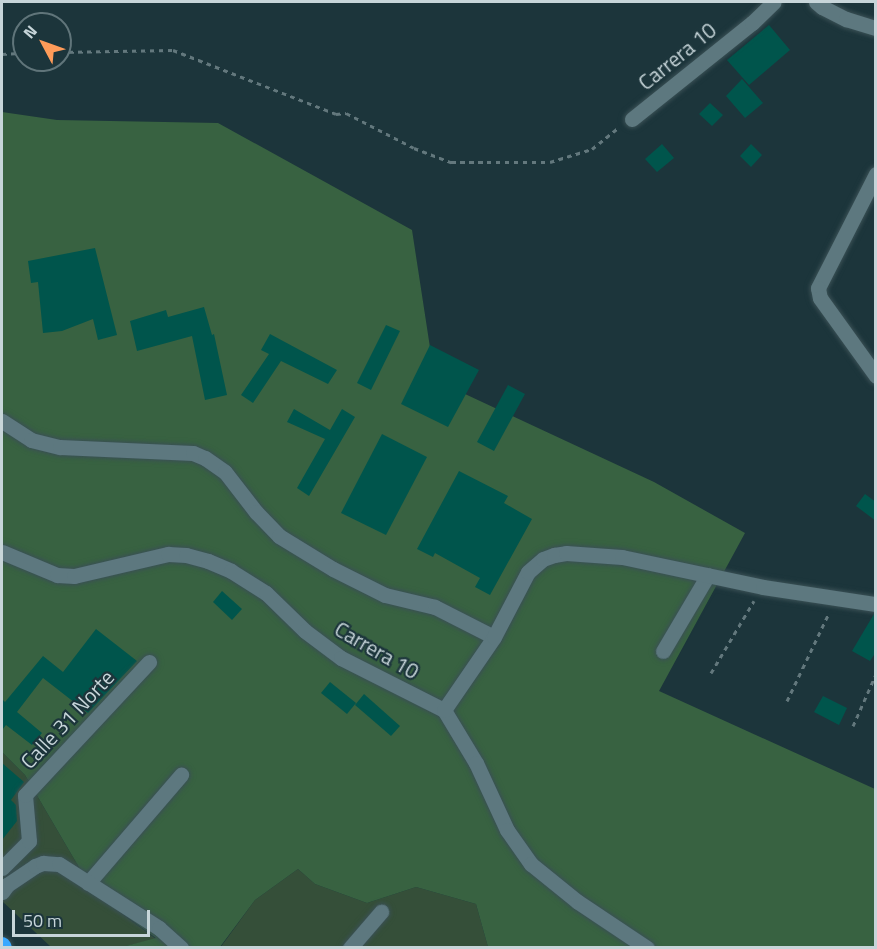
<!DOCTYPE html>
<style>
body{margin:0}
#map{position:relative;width:877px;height:949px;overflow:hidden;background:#1c353b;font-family:"Titillium Web",sans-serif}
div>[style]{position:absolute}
.green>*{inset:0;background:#354f39}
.forest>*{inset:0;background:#386241}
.building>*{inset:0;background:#00554c}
.path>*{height:3px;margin-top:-1.5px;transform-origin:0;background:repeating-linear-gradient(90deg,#63787d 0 4.5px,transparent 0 9px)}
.roads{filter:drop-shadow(0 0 2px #3a5055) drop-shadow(0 0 2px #3a5055)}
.street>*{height:15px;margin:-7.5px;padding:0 7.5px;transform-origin:7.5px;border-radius:7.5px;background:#5d787f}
.highway>*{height:18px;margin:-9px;padding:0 9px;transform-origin:9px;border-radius:9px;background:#39a8fe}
span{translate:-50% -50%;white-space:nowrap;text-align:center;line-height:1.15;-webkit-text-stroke:4.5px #1c353b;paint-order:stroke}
.street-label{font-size:21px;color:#c7d5d9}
.frame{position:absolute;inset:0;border:3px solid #c7d5d9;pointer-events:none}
.north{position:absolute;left:12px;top:12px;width:60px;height:60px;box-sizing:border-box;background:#1c353b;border:2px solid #60757a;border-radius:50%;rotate:311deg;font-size:16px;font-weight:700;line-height:24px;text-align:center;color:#c7d5d9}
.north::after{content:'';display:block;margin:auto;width:21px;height:27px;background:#fe9b59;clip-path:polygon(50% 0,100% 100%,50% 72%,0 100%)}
.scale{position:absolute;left:12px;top:910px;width:138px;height:27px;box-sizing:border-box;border:3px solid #c7d5d9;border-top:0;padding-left:8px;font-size:18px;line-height:21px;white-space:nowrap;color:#c7d5d9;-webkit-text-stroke:4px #1c353b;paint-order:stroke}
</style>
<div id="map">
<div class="green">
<div style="clip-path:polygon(2px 752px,25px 775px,94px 893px,156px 939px,122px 947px,51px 947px,2px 901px)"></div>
<div style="clip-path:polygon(298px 869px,315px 884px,367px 903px,416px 887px,476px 904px,488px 947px,220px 948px,255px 900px)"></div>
</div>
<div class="forest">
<div style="clip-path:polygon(2px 112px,57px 120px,218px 123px,412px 230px,435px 380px,654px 482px,745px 533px,659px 691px,875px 789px,875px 947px,488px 947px,476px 904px,416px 887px,367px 903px,315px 884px,298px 869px,255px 900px,220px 947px,122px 947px,156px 938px,94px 893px,25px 775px,2px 752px)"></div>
</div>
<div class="building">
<div style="clip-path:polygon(769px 25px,790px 50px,749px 85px,727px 60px)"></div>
<div style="clip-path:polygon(742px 79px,763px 103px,745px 118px,726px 96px)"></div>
<div style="clip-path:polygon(710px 103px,723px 115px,712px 126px,699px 114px)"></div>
<div style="clip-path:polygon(662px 144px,674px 158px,657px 172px,645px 159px)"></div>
<div style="clip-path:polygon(751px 144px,762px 155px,751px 167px,740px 156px)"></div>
<div style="clip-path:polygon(95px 248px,117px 335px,98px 340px,93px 319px,62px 331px,43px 333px,38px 282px,31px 283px,28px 261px)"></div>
<div style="clip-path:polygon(204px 307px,212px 335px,214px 334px,227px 395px,205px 400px,192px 336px,137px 351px,130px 321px,166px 310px,168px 317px)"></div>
<div style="clip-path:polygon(386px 325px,400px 331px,371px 390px,357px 383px)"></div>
<div style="clip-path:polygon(270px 334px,337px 370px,328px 384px,281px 361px,253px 403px,241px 395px,269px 354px,261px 350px)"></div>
<div style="clip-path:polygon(430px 345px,479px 370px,448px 427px,401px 404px)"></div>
<div style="clip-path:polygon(508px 385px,525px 394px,494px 451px,477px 442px)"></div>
<div style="clip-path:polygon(294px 409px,330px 430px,342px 409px,355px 417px,309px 496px,297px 488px,325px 439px,287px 422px)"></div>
<div style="clip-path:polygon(382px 434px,427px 457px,386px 535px,341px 513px)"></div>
<div style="clip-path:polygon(459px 471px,508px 496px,504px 503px,532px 519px,490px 595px,475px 587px,480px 578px,435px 553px,433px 557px,417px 549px)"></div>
<div style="clip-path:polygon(865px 494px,876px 502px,876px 521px,856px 506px)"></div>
<div style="clip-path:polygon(222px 591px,242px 609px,232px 620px,213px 602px)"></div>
<div style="clip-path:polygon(874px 614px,876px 652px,870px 661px,852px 651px)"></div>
<div style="clip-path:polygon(96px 629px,137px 661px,88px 713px,43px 678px,17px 712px,42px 733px,32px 745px,6px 725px,2px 730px,2px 699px,5px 702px,43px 656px,63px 672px)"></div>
<div style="clip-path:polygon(330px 682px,356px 703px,347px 714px,321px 693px)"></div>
<div style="clip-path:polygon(364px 694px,400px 726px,391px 736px,355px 705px)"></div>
<div style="clip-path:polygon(823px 696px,847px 708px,839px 725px,814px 712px)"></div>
<div style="clip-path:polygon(2px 763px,24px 782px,11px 800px,16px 805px,17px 821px,2px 840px)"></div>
</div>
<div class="path">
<div style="left:60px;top:52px;width:113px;rotate:-1deg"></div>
<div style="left:173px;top:50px;width:175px;rotate:21.4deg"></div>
<div style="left:336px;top:114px;width:10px;rotate:-6deg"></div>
<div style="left:346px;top:113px;width:76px;rotate:27.2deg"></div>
<div style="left:414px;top:148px;width:40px;rotate:21deg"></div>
<div style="left:451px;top:162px;width:99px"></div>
<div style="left:550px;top:162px;width:44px;rotate:-17.2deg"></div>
<div style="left:592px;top:149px;width:33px;rotate:-39deg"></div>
<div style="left:2px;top:54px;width:22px;rotate:-3deg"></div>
<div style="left:711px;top:673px;width:84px;rotate:-59.2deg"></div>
<div style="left:787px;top:701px;width:98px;rotate:-64.5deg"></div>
<div style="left:853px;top:726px;width:57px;rotate:-66.1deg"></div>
<div style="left:493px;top:948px;width:1px;rotate:-45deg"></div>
</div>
<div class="roads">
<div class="street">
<div style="left:816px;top:2px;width:8px;rotate:40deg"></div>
<div style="left:822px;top:7px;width:27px;rotate:27deg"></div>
<div style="left:846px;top:19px;width:31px;rotate:17deg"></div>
<div style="left:632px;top:119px;width:154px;rotate:-38.7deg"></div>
<div style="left:752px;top:23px;width:30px;rotate:-44deg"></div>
<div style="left:876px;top:174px;width:128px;rotate:117deg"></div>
<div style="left:818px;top:288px;width:10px;rotate:79deg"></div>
<div style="left:820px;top:298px;width:96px;rotate:54.3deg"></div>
<div style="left:2px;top:421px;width:35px;rotate:33deg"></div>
<div style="left:31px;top:440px;width:30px;rotate:14deg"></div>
<div style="left:60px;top:447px;width:133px;rotate:2.6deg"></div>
<div style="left:193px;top:453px;width:13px;rotate:23deg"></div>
<div style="left:205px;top:458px;width:24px;rotate:35deg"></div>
<div style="left:225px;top:472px;width:51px;rotate:52.2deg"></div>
<div style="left:256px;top:512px;width:33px;rotate:46deg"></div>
<div style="left:279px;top:536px;width:63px;rotate:31.4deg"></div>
<div style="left:333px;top:569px;width:58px;rotate:26.6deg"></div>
<div style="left:385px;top:595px;width:51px;rotate:13.5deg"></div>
<div style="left:435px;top:607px;width:66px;rotate:27deg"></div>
<div style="left:2px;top:552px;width:60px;rotate:22.7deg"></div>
<div style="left:57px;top:575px;width:17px;rotate:3deg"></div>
<div style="left:74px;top:576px;width:97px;rotate:-13.2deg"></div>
<div style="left:168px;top:554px;width:18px;rotate:3deg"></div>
<div style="left:186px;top:555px;width:23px;rotate:15deg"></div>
<div style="left:208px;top:561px;width:25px;rotate:23deg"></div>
<div style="left:231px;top:571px;width:41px;rotate:32.2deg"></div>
<div style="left:266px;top:593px;width:54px;rotate:44.3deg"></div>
<div style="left:305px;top:631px;width:45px;rotate:36.9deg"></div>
<div style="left:341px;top:658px;width:115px;rotate:26.8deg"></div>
<div style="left:444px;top:710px;width:62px;rotate:58.9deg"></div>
<div style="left:476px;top:763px;width:74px;rotate:65.2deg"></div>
<div style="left:507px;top:830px;width:42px;rotate:54.8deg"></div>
<div style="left:531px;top:864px;width:60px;rotate:39deg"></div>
<div style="left:578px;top:902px;width:83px;rotate:33.7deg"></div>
<div style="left:663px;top:651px;width:88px;rotate:-59.4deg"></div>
<div style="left:444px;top:710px;width:88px;rotate:-55.6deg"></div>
<div style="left:494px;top:637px;width:73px;rotate:-62.4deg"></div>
<div style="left:528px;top:572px;width:20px;rotate:-41deg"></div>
<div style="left:543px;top:559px;width:12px;rotate:-20deg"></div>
<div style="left:554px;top:555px;width:12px;rotate:-9deg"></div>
<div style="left:566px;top:553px;width:56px;rotate:4.1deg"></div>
<div style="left:622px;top:557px;width:144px;rotate:12deg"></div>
<div style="left:763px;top:587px;width:114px;rotate:8.6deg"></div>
<div style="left:2px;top:868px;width:38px;rotate:-45deg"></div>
<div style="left:29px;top:841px;width:46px;rotate:-95deg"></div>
<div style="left:25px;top:795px;width:182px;rotate:-47deg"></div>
<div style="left:88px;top:883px;width:143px;rotate:-49.3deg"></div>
<div style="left:2px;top:892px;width:9px;rotate:-54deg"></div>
<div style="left:7px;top:885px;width:34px;rotate:-34deg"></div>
<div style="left:35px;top:866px;width:9px;rotate:-21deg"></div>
<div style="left:43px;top:863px;width:16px;rotate:4deg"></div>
<div style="left:59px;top:864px;width:119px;rotate:32.6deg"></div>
<div style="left:159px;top:928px;width:30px;rotate:42deg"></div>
<div style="left:350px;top:948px;width:48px;rotate:-49.3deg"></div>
</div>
<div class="highway">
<div style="left:2px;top:946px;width:2px;rotate:63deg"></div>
</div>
</div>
<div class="street-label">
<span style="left:677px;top:56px;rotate:-39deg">Carrera 10</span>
<span style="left:377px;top:650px;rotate:30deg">Carrera 10</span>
<span style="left:67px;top:719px;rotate:-47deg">Calle 31 Norte</span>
</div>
<div class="frame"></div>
<div class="north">N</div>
<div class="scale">50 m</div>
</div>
